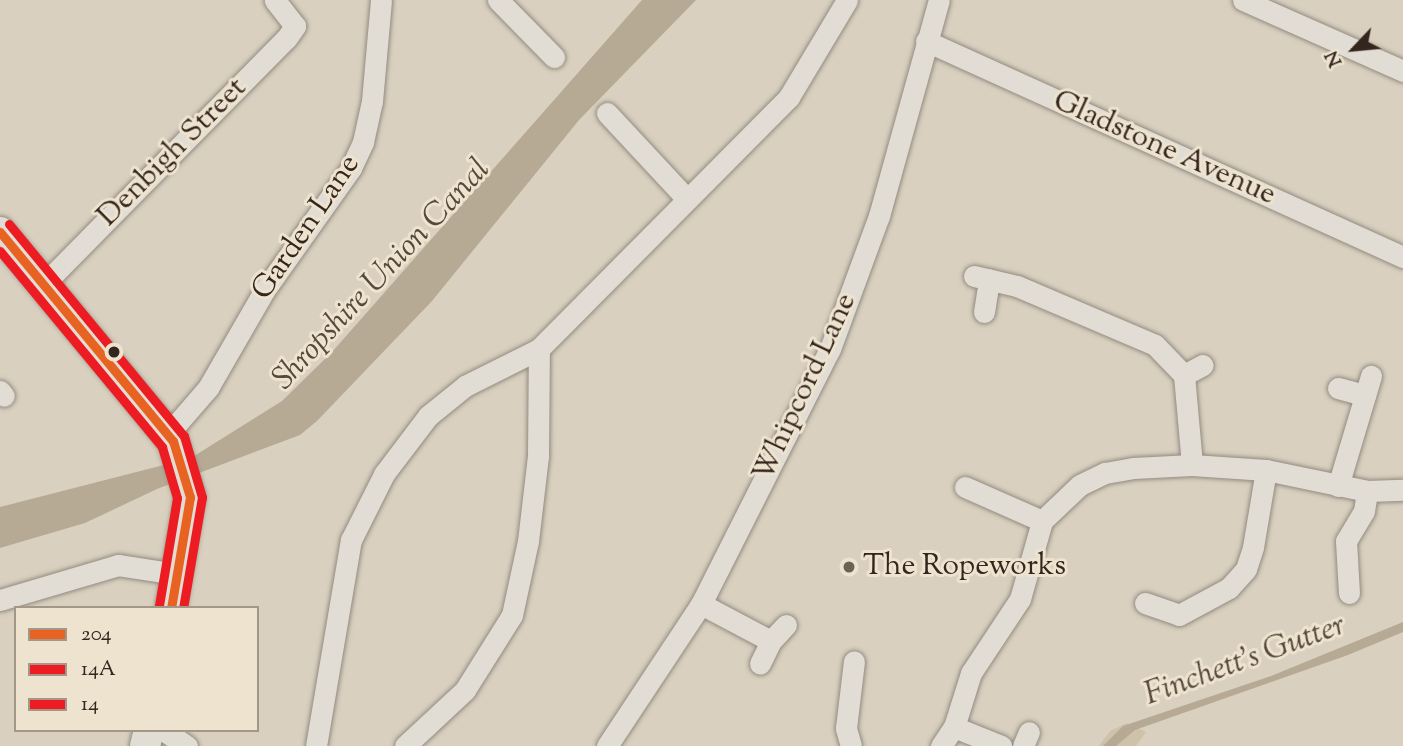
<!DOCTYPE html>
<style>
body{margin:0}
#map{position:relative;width:1403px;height:746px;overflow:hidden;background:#d9d0bf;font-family:"Sorts Mill Goudy",serif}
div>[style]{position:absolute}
.green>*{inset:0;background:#cfc2ab}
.water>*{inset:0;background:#b7aa94}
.roads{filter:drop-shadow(0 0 2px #928b80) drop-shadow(0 0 2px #928b80)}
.street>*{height:21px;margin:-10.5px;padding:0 10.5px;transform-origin:10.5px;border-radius:10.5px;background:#e2ddd4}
.secondary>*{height:30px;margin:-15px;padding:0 15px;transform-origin:15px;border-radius:15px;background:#e2ddd4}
.bus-1>*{height:9px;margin:-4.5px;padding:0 4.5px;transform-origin:4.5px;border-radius:4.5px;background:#e86222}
.bus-2>*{height:9px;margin:-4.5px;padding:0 4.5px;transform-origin:4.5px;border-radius:4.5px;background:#ed1c23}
.bus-3>*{height:9px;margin:-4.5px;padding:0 4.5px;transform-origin:4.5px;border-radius:4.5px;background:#ed1c23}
.dots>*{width:19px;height:19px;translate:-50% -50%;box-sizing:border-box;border:4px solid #ede3ce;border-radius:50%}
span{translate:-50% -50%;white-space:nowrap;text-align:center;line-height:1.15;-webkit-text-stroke:6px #ede3ce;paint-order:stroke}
.street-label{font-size:30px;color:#34261f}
.poi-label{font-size:30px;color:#34261f}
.left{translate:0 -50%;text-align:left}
.water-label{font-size:32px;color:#57483c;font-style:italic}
.legend{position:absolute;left:14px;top:606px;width:245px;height:126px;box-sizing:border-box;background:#ede3ce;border:2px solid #a39788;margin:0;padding:9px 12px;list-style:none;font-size:21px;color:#34261f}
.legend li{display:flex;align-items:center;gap:14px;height:35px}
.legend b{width:35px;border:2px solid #a39788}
.north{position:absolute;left:1319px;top:14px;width:70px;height:70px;-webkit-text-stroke:5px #ede3ce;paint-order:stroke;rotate:244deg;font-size:19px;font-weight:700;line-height:28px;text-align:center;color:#34261f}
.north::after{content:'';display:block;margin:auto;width:24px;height:32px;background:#34261f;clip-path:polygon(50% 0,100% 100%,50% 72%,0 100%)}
</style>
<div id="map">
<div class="green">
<div style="clip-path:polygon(1127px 723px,1146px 732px,1136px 746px,1099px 746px,1110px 731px)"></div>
</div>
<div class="water">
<div style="clip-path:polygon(642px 0,696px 0,579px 120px,432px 301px,317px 421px,300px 435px,157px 489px,85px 523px,0 548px,0 507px,191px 458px,282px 401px,332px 352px)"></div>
<div style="clip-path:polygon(1403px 622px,1403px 632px,1348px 655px,1135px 730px,1116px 746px,1103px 746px,1123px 726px,1271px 676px)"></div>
</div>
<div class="roads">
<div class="street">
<div style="left:498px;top:0;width:80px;rotate:45.5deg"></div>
<div style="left:1243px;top:0;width:175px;rotate:23.9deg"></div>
<div style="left:926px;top:41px;width:524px;rotate:24.36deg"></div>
<div style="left:607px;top:113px;width:117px;rotate:47.1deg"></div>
<div style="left:974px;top:276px;width:44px;rotate:13.1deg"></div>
<div style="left:1017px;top:286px;width:150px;rotate:23.1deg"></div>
<div style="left:1155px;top:345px;width:42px;rotate:46deg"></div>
<div style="left:1184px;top:375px;width:90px;rotate:84.9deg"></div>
<div style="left:42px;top:286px;width:347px;rotate:-45.4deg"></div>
<div style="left:286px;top:39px;width:16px;rotate:-55deg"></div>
<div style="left:295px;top:26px;width:33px;rotate:-128deg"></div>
<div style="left:984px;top:312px;width:33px;rotate:-81deg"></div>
<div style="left:1184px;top:375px;width:21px;rotate:-28deg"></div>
<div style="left:1338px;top:388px;width:28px;rotate:15deg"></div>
<div style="left:0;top:391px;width:6px;rotate:51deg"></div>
<div style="left:169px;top:433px;width:60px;rotate:-49.1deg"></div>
<div style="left:208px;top:388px;width:112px;rotate:-60deg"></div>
<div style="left:264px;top:291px;width:151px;rotate:-54.7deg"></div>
<div style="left:351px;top:168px;width:29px;rotate:-65deg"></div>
<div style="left:363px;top:142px;width:42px;rotate:-77.6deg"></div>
<div style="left:372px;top:101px;width:101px;rotate:-84.9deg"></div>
<div style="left:1338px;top:486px;width:115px;rotate:-73.3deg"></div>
<div style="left:965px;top:487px;width:84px;rotate:23.8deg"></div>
<div style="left:1349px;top:593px;width:52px;rotate:-93.3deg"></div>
<div style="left:1346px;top:541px;width:35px;rotate:-59deg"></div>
<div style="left:1364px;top:511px;width:20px;rotate:-81deg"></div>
<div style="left:0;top:600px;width:123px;rotate:-16.5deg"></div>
<div style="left:118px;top:565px;width:60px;rotate:8.7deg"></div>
<div style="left:1145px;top:603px;width:36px;rotate:19deg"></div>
<div style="left:1179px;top:615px;width:57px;rotate:-28.4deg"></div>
<div style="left:1229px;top:588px;width:25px;rotate:-48deg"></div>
<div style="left:1246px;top:569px;width:23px;rotate:-72deg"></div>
<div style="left:1253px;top:547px;width:78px;rotate:-80.4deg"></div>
<div style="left:701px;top:604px;width:79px;rotate:27.9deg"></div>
<div style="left:771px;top:641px;width:25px;rotate:116deg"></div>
<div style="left:771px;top:641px;width:22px;rotate:-47deg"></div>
<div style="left:954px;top:727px;width:51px;rotate:22deg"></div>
<div style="left:163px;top:730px;width:29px;rotate:34deg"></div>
<div style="left:316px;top:746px;width:209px;rotate:-80.4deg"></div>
<div style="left:351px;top:540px;width:74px;rotate:-63.4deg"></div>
<div style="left:384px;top:474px;width:73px;rotate:-52.8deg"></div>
<div style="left:428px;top:416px;width:48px;rotate:-39deg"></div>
<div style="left:465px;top:386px;width:83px;rotate:-26.6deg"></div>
<div style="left:539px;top:349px;width:355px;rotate:-45.2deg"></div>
<div style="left:789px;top:97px;width:113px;rotate:-59.1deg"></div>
<div style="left:405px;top:746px;width:82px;rotate:-43deg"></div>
<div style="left:465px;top:690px;width:89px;rotate:-57.9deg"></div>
<div style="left:512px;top:615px;width:76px;rotate:-77.8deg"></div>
<div style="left:528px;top:541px;width:86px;rotate:-83.3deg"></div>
<div style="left:538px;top:456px;width:107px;rotate:-89.5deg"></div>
<div style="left:607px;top:746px;width:170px;rotate:-56.5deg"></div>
<div style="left:701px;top:604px;width:286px;rotate:-63.2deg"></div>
<div style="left:830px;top:349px;width:142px;rotate:-69.8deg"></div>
<div style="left:879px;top:216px;width:224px;rotate:-74.5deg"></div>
<div style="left:851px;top:746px;width:19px;rotate:-106deg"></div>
<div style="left:846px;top:728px;width:67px;rotate:-83.2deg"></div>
<div style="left:941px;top:746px;width:23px;rotate:-56deg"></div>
<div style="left:954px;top:727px;width:57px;rotate:-72.5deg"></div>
<div style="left:971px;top:673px;width:89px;rotate:-56.5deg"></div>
<div style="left:1020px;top:599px;width:81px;rotate:-74.2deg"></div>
<div style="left:1042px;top:521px;width:52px;rotate:-43.5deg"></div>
<div style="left:1080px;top:485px;width:28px;rotate:-26deg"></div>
<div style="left:1105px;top:473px;width:28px;rotate:-10deg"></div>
<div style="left:1133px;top:468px;width:59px;rotate:-2.9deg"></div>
<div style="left:1192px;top:465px;width:74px;rotate:3.9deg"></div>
<div style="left:1266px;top:470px;width:103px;rotate:11.7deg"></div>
<div style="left:1367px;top:491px;width:36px;rotate:-2deg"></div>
<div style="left:1023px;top:746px;width:15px;rotate:-67deg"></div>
</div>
<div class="secondary">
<div style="left:0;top:232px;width:271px;rotate:50.4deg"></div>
<div style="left:173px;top:441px;width:59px;rotate:73.1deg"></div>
<div style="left:190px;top:497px;width:113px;rotate:99.7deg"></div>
<div style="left:145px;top:746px;width:16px;rotate:-76deg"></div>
</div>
</div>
<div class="bus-1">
<div style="left:0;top:232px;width:271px;rotate:50.4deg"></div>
<div style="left:173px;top:441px;width:59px;rotate:73.1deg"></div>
<div style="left:190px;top:497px;width:113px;rotate:99.7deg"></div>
</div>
<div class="bus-2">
<div style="left:0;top:251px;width:254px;rotate:50.4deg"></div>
<div style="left:162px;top:447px;width:53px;rotate:73.6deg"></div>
<div style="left:177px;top:498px;width:109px;rotate:99.5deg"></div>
</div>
<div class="bus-3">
<div style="left:9px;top:224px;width:275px;rotate:50.5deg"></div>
<div style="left:184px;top:436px;width:64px;rotate:73.6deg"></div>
<div style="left:202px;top:497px;width:113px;rotate:99.7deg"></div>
</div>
<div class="dots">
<div style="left:114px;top:352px;background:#34261f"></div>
<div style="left:849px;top:567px;background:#6e6257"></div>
</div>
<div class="street-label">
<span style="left:1164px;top:149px;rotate:24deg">Gladstone Avenue</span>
<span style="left:173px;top:153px;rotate:-45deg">Denbigh Street</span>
<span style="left:307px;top:228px;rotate:-56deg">Garden Lane</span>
<span style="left:806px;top:388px;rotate:-65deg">Whipcord Lane</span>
</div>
<div class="poi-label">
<span class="left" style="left:863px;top:567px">The Ropeworks</span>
</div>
<div class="water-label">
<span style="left:382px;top:275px;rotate:-47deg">Shropshire Union Canal</span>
<span style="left:1245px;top:661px;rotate:-20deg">Finchett's Gutter</span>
</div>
<ul class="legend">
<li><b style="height:9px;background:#e86222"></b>204</li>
<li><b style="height:9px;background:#ed1c23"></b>14A</li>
<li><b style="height:9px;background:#ed1c23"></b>14</li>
</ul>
<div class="north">N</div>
</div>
